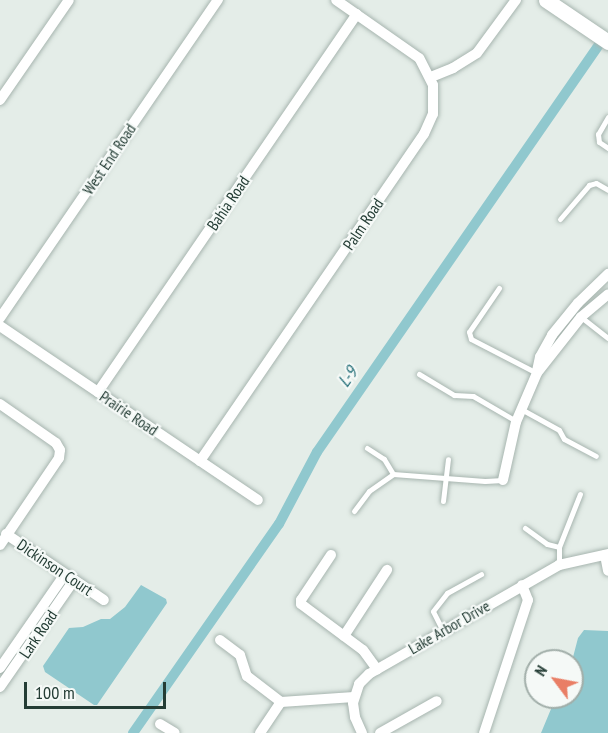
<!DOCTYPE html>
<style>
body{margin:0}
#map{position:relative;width:608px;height:733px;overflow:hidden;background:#e4ede8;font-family:"PT Sans Narrow",sans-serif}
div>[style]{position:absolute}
.water>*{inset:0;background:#90c8ce}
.canal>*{height:10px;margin:-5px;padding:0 5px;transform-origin:5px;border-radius:5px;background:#90c8ce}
.roads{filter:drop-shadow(0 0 2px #a7b5af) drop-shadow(0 0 2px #a7b5af)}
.lane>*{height:5px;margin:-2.5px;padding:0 2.5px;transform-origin:2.5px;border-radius:2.5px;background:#fff}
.street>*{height:10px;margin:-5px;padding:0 5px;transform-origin:5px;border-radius:5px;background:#fff}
.secondary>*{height:15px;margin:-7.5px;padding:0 7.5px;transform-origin:7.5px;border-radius:7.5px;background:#fff}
span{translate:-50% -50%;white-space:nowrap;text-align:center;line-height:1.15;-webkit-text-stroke:4.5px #f5f9f7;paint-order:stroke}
.street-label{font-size:16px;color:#243d35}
.water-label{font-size:18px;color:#226d76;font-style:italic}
.north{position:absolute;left:524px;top:649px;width:60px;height:60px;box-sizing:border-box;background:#f5f9f7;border:2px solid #a1aea9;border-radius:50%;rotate:302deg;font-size:16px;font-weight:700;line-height:24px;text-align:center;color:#243d35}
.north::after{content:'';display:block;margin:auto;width:21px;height:27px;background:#e97e65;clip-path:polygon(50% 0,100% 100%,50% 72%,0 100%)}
.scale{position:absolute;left:24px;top:682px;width:142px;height:27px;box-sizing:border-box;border:3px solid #243d35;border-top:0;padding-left:8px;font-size:18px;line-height:21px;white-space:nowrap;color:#243d35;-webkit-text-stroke:4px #f5f9f7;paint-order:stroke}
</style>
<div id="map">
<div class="water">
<div style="clip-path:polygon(141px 585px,166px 599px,167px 603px,97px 705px,94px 705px,45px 672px,43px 666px,69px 628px,83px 627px,101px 619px,110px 619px,125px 607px)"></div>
<div style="clip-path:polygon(584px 630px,608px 631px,608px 733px,541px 733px,556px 697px,572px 697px,572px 661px,578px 638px)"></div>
</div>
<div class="canal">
<div style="left:133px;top:733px;width:255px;rotate:-55.1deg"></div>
<div style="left:279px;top:524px;width:81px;rotate:-62.2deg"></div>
<div style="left:317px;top:452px;width:494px;rotate:-55.3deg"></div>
</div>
<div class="roads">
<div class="lane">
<div style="left:608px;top:117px;width:20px;rotate:120deg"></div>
<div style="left:598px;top:134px;width:8px;rotate:83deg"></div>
<div style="left:599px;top:142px;width:11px;rotate:34deg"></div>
<div style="left:560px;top:219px;width:45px;rotate:-49.5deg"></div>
<div style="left:589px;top:185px;width:7px;rotate:-16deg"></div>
<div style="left:596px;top:183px;width:14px;rotate:30deg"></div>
<div style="left:499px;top:288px;width:53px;rotate:124.3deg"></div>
<div style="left:469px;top:332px;width:7px;rotate:74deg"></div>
<div style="left:471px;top:339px;width:74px;rotate:27.3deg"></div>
<div style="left:581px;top:317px;width:34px;rotate:38deg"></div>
<div style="left:419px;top:374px;width:41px;rotate:31deg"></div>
<div style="left:454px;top:395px;width:19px;rotate:3deg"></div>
<div style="left:473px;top:396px;width:50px;rotate:30.2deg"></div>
<div style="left:521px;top:409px;width:43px;rotate:28.9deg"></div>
<div style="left:559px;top:430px;width:10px;rotate:61deg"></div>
<div style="left:564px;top:439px;width:36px;rotate:28deg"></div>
<div style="left:367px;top:448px;width:20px;rotate:33deg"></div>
<div style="left:384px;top:459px;width:17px;rotate:59deg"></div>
<div style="left:443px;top:501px;width:42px;rotate:-83.2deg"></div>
<div style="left:354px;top:511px;width:25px;rotate:-53deg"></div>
<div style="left:369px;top:491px;width:29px;rotate:-35deg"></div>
<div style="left:393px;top:474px;width:92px;rotate:4.4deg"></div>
<div style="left:485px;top:481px;width:18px;rotate:-3deg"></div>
<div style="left:525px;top:528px;width:27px;rotate:36deg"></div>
<div style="left:547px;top:544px;width:12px;rotate:14deg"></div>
<div style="left:559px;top:565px;width:18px;rotate:-90deg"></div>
<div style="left:559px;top:547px;width:57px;rotate:-68.4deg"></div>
<div style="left:443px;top:631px;width:22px;rotate:-117deg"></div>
<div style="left:433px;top:611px;width:23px;rotate:-52deg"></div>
<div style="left:447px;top:593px;width:39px;rotate:-29deg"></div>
</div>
<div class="street">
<div style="left:431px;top:77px;width:24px;rotate:-22deg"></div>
<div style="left:453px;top:68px;width:28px;rotate:-32deg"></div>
<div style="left:477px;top:53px;width:66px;rotate:-53.7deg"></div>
<div style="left:0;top:100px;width:121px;rotate:-55.4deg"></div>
<div style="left:0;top:318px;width:386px;rotate:-55.6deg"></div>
<div style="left:0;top:326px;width:311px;rotate:34deg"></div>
<div style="left:537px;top:371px;width:14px;rotate:-78deg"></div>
<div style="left:540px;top:357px;width:25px;rotate:-61deg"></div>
<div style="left:552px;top:335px;width:41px;rotate:-50.9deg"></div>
<div style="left:578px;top:303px;width:42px;rotate:-44deg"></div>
<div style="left:98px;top:392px;width:458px;rotate:-55.6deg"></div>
<div style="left:0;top:404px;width:68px;rotate:34.9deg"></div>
<div style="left:56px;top:443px;width:8px;rotate:60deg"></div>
<div style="left:60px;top:450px;width:8px;rotate:97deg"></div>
<div style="left:59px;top:458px;width:105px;rotate:124.1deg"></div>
<div style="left:200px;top:461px;width:396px;rotate:-55.6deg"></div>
<div style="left:424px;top:134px;width:22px;rotate:-66deg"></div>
<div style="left:433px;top:114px;width:29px;rotate:-90deg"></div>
<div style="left:433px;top:85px;width:30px;rotate:-117deg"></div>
<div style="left:419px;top:58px;width:101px;rotate:-145.1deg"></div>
<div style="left:503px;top:480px;width:59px;rotate:-77.4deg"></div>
<div style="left:516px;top:422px;width:53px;rotate:-66.8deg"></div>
<div style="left:537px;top:373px;width:71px;rotate:-51.8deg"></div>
<div style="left:581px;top:317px;width:35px;rotate:-40deg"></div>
<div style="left:6px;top:534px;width:118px;rotate:34deg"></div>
<div style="left:331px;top:555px;width:54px;rotate:123.7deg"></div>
<div style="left:301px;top:600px;width:4px;rotate:90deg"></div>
<div style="left:301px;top:604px;width:77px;rotate:36.6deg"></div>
<div style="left:363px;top:650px;width:24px;rotate:54deg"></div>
<div style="left:605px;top:555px;width:16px;rotate:79deg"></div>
<div style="left:344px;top:636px;width:79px;rotate:-56.9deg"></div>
<div style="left:220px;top:640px;width:25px;rotate:37deg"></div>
<div style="left:240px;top:655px;width:22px;rotate:72deg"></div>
<div style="left:247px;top:676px;width:43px;rotate:37.4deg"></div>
<div style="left:0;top:668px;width:114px;rotate:-55.3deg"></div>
<div style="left:0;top:687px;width:130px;rotate:-55.3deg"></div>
<div style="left:160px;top:724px;width:17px;rotate:31deg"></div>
<div style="left:260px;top:733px;width:37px;rotate:-56deg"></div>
<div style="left:281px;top:702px;width:73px;rotate:-3.9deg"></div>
<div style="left:362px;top:733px;width:17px;rotate:-114deg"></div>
<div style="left:355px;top:717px;width:14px;rotate:-98deg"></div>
<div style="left:353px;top:703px;width:20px;rotate:-72deg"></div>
<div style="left:359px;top:684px;width:14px;rotate:-45deg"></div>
<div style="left:369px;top:674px;width:219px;rotate:-29.8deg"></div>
<div style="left:559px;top:565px;width:50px;rotate:-12.7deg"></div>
<div style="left:380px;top:733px;width:65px;rotate:-29.3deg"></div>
<div style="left:484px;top:733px;width:140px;rotate:-71.7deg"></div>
<div style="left:528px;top:600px;width:16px;rotate:-112deg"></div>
</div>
<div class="secondary">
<div style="left:546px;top:0;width:75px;rotate:34.1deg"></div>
</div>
</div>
<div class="street-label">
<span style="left:109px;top:159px;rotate:-56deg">West End Road</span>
<span style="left:228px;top:203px;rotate:-56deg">Bahia Road</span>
<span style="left:363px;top:224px;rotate:-56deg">Palm Road</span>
<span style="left:129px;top:413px;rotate:34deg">Prairie Road</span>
<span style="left:55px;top:567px;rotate:34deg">Dickinson Court</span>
<span style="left:449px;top:627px;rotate:-30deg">Lake Arbor Drive</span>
<span style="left:38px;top:634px;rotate:-56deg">Lark Road</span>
</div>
<div class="water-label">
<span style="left:348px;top:377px;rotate:-55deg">L-9</span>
</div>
<div class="north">N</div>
<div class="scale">100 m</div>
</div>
